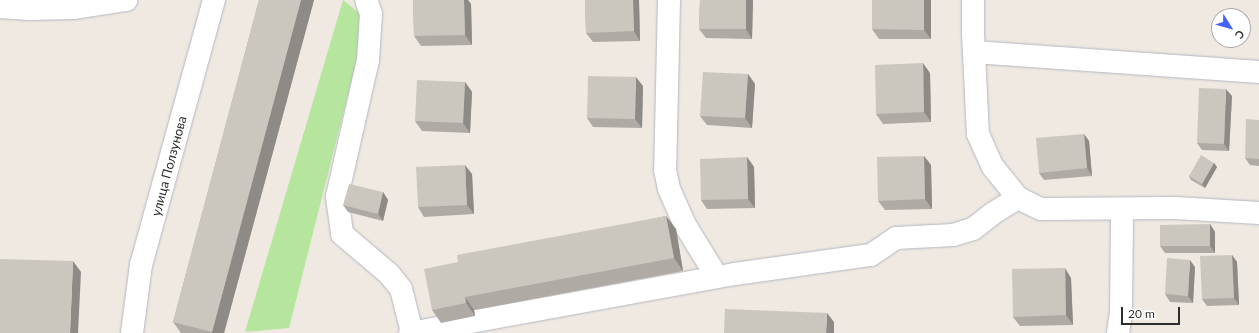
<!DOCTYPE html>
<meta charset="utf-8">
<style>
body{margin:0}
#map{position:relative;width:1259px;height:333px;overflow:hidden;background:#efe9e1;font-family:Lato,sans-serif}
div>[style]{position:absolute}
.green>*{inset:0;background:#b6e59e}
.roads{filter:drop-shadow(0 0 1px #b4b7c1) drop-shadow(0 0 1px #b4b7c1)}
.minor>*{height:22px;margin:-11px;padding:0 11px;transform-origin:11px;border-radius:11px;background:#fff}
.wall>*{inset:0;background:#afaba4}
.shaded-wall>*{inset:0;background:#8e8b86}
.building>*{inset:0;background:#cbc7bf}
span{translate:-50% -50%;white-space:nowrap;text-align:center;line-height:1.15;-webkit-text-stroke:3px #fff;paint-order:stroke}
.street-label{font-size:13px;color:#2e2e2e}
.north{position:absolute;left:1211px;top:8px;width:40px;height:40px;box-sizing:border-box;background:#fff;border:1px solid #ababab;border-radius:50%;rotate:127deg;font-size:11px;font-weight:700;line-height:16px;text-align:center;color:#2e2e2e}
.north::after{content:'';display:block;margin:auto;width:14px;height:18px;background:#4264fb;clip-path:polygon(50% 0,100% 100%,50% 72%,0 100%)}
.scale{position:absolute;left:1121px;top:307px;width:59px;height:18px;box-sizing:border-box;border:2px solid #2e2e2e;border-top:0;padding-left:5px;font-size:12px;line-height:14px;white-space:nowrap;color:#2e2e2e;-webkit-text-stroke:3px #fff;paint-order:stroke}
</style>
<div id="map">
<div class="green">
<div style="clip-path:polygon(343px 0,367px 19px,289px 328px,245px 332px)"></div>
</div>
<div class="roads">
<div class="minor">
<div style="left:366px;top:0;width:15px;rotate:70deg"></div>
<div style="left:371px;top:14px;width:46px;rotate:93.7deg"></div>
<div style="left:368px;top:60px;width:140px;rotate:102.8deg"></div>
<div style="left:337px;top:197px;width:37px;rotate:82deg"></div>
<div style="left:342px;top:234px;width:62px;rotate:40.4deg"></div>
<div style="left:389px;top:274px;width:19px;rotate:51deg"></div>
<div style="left:401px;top:289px;width:44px;rotate:75.7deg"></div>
<div style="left:412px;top:332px;width:2px;rotate:27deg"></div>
<div style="left:669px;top:0;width:170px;rotate:91.3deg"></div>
<div style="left:665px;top:170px;width:19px;rotate:78deg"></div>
<div style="left:669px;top:189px;width:39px;rotate:66deg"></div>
<div style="left:685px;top:225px;width:61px;rotate:58.4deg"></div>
<div style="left:973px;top:0;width:33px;rotate:90deg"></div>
<div style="left:973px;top:33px;width:101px;rotate:87.2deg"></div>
<div style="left:978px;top:134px;width:36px;rotate:66deg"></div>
<div style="left:993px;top:167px;width:40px;rotate:51deg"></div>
<div style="left:1018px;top:198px;width:25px;rotate:26deg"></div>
<div style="left:1041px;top:209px;width:134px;rotate:-0.4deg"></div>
<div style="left:1175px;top:208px;width:84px;rotate:3.4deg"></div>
<div style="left:0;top:7px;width:29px;rotate:4deg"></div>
<div style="left:29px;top:9px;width:44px;rotate:-1.3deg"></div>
<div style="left:73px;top:8px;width:54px;rotate:-8.6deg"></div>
<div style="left:974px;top:52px;width:286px;rotate:4deg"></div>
<div style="left:132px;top:333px;width:69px;rotate:-82.5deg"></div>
<div style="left:141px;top:265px;width:275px;rotate:-74.6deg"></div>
<div style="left:410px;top:333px;width:330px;rotate:-10.3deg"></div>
<div style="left:735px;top:274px;width:137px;rotate:-8deg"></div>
<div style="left:871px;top:255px;width:30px;rotate:-34deg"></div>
<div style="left:896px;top:238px;width:57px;rotate:-3deg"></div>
<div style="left:953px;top:235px;width:21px;rotate:-17deg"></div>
<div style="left:973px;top:229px;width:24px;rotate:-38deg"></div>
<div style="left:992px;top:214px;width:31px;rotate:-32deg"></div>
<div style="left:1118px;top:333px;width:21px;rotate:-82deg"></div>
<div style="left:1121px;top:312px;width:103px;rotate:-89.4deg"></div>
</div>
</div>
<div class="wall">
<div style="clip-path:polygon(259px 0,314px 0,224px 333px,181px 333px,173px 322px)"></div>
<div style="clip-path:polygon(413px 0,468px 0,471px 4px,472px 45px,421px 46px,414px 36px)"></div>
<div style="clip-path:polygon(585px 0,639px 0,640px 41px,593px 42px,586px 33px)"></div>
<div style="clip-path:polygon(700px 0,753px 0,752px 39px,706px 38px,699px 29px)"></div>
<div style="clip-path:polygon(931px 0,931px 39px,879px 39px,872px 29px)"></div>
<div style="clip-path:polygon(930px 73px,931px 122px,883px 124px,876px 114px)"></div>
<div style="clip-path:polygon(748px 74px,755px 84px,752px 128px,707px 125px,700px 116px)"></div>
<div style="clip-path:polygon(465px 82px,472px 92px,470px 133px,422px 131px,415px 121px)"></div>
<div style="clip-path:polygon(643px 86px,642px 128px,593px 127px,587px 118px)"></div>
<div style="clip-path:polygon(1232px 96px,1229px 151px,1202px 150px,1197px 143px)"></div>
<div style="clip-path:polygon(1259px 120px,1259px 166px,1250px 165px,1245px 158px)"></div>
<div style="clip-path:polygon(1084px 134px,1089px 141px,1092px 176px,1044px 180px,1039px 173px)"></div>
<div style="clip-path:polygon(924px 156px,931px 165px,932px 209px,885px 210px,878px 201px)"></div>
<div style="clip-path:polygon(747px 157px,754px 167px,755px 208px,707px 209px,701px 200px)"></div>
<div style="clip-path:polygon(1214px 163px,1217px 167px,1205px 188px,1191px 180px,1189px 176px)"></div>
<div style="clip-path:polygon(472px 174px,474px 214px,424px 217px,418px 207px)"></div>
<div style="clip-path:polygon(383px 192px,388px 200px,383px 221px,348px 212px,343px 205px)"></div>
<div style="clip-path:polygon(666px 216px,676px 229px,683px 271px,474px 310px,475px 316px,441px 323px,432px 310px,458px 262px)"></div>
<div style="clip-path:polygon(1210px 224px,1215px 232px,1215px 253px,1165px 253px,1160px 246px)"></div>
<div style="clip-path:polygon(1232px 255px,1237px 262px,1239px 305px,1207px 306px,1202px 299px)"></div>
<div style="clip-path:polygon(1195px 267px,1193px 303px,1170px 302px,1165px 294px)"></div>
<div style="clip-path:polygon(1071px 278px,1073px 325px,1020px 326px,1013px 317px)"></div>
</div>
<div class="shaded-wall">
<div style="clip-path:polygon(301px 0,314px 0,224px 333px,212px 333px,212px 332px)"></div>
<div style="clip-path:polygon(464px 0,468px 0,471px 4px,472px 45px,465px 35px)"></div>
<div style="clip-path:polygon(633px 0,639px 0,640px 41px,634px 31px)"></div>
<div style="clip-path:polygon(746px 0,753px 0,752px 39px,746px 29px)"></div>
<div style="clip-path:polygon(924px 0,931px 0,931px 39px,924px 30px)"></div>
<div style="clip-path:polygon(923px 63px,930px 73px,931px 122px,924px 112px)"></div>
<div style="clip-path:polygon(748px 74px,755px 84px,752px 128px,745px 118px)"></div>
<div style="clip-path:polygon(636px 77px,643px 86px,642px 128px,635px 119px)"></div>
<div style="clip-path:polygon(465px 82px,472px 92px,470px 133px,463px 123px)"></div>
<div style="clip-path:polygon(1226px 89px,1232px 96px,1229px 151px,1224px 144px)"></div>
<div style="clip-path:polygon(1084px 134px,1089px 141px,1092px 176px,1087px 168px)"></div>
<div style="clip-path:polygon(924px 156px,931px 165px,932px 209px,925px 199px)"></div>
<div style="clip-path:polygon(747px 157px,754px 167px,755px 208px,748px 199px)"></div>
<div style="clip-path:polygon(1214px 163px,1217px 167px,1205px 188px,1202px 184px)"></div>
<div style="clip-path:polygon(465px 165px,472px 174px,474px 214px,467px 205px)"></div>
<div style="clip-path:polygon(383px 192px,388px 200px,383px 221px,378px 214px)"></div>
<div style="clip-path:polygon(666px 216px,676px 229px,683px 271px,674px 258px)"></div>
<div style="clip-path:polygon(1210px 224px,1215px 232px,1215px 253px,1210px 246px)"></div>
<div style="clip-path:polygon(1232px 255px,1237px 262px,1239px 305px,1234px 298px)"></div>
<div style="clip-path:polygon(1190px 260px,1195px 267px,1193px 303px,1188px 296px)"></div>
<div style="clip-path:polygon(73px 261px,81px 272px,78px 333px,70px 333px)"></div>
<div style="clip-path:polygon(1065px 268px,1071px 278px,1073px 325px,1066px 315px)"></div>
<div style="clip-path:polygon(465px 297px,474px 310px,475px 316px,466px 303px)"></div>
<div style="clip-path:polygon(827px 313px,834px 322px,834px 333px,826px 333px)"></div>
</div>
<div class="building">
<div style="clip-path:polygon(259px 0,301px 0,212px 332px,173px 322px)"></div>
<div style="clip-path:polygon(413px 0,464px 0,465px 35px,414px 36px)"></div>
<div style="clip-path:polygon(585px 0,633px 0,634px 31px,586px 33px)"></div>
<div style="clip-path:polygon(700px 0,746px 0,746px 29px,699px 29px)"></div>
<div style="clip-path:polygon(872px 0,924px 0,924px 30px,872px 29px)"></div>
<div style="clip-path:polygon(923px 63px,924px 112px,876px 114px,875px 65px)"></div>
<div style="clip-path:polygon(703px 72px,748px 74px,745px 118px,700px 116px)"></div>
<div style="clip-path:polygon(588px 76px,636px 77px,635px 119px,587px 118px)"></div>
<div style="clip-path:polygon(417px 80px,465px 82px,463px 123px,415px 121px)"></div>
<div style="clip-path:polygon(1199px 88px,1226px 89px,1224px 144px,1197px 143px)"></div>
<div style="clip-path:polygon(1246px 119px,1259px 120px,1259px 159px,1245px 158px)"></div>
<div style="clip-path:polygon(1084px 134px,1087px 168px,1039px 173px,1036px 138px)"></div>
<div style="clip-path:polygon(1201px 155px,1214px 163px,1202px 184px,1189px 176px)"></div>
<div style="clip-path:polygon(924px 156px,925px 199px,878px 201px,877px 157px)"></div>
<div style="clip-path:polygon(747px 157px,748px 199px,701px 200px,700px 159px)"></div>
<div style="clip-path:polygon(465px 165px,467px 205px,418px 207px,416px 167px)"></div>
<div style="clip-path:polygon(349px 184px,383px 192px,378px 214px,343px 205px)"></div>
<div style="clip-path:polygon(666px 216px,674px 258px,465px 297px,466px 303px,432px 310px,424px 269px,458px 262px,457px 255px)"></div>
<div style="clip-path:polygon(1210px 224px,1210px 246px,1160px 246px,1160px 225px)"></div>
<div style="clip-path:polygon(1232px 255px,1234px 298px,1202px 299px,1200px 256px)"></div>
<div style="clip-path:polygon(1167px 258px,1190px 260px,1188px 296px,1165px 294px)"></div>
<div style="clip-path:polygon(0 259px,73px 261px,70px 333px,0 333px)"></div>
<div style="clip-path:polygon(1065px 268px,1066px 315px,1013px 317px,1012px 269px)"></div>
<div style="clip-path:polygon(725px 309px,827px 313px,826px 333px,724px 333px)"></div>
</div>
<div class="street-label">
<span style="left:169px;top:166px;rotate:-75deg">улица Ползунова</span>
</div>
<div class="north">С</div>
<div class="scale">20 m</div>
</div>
